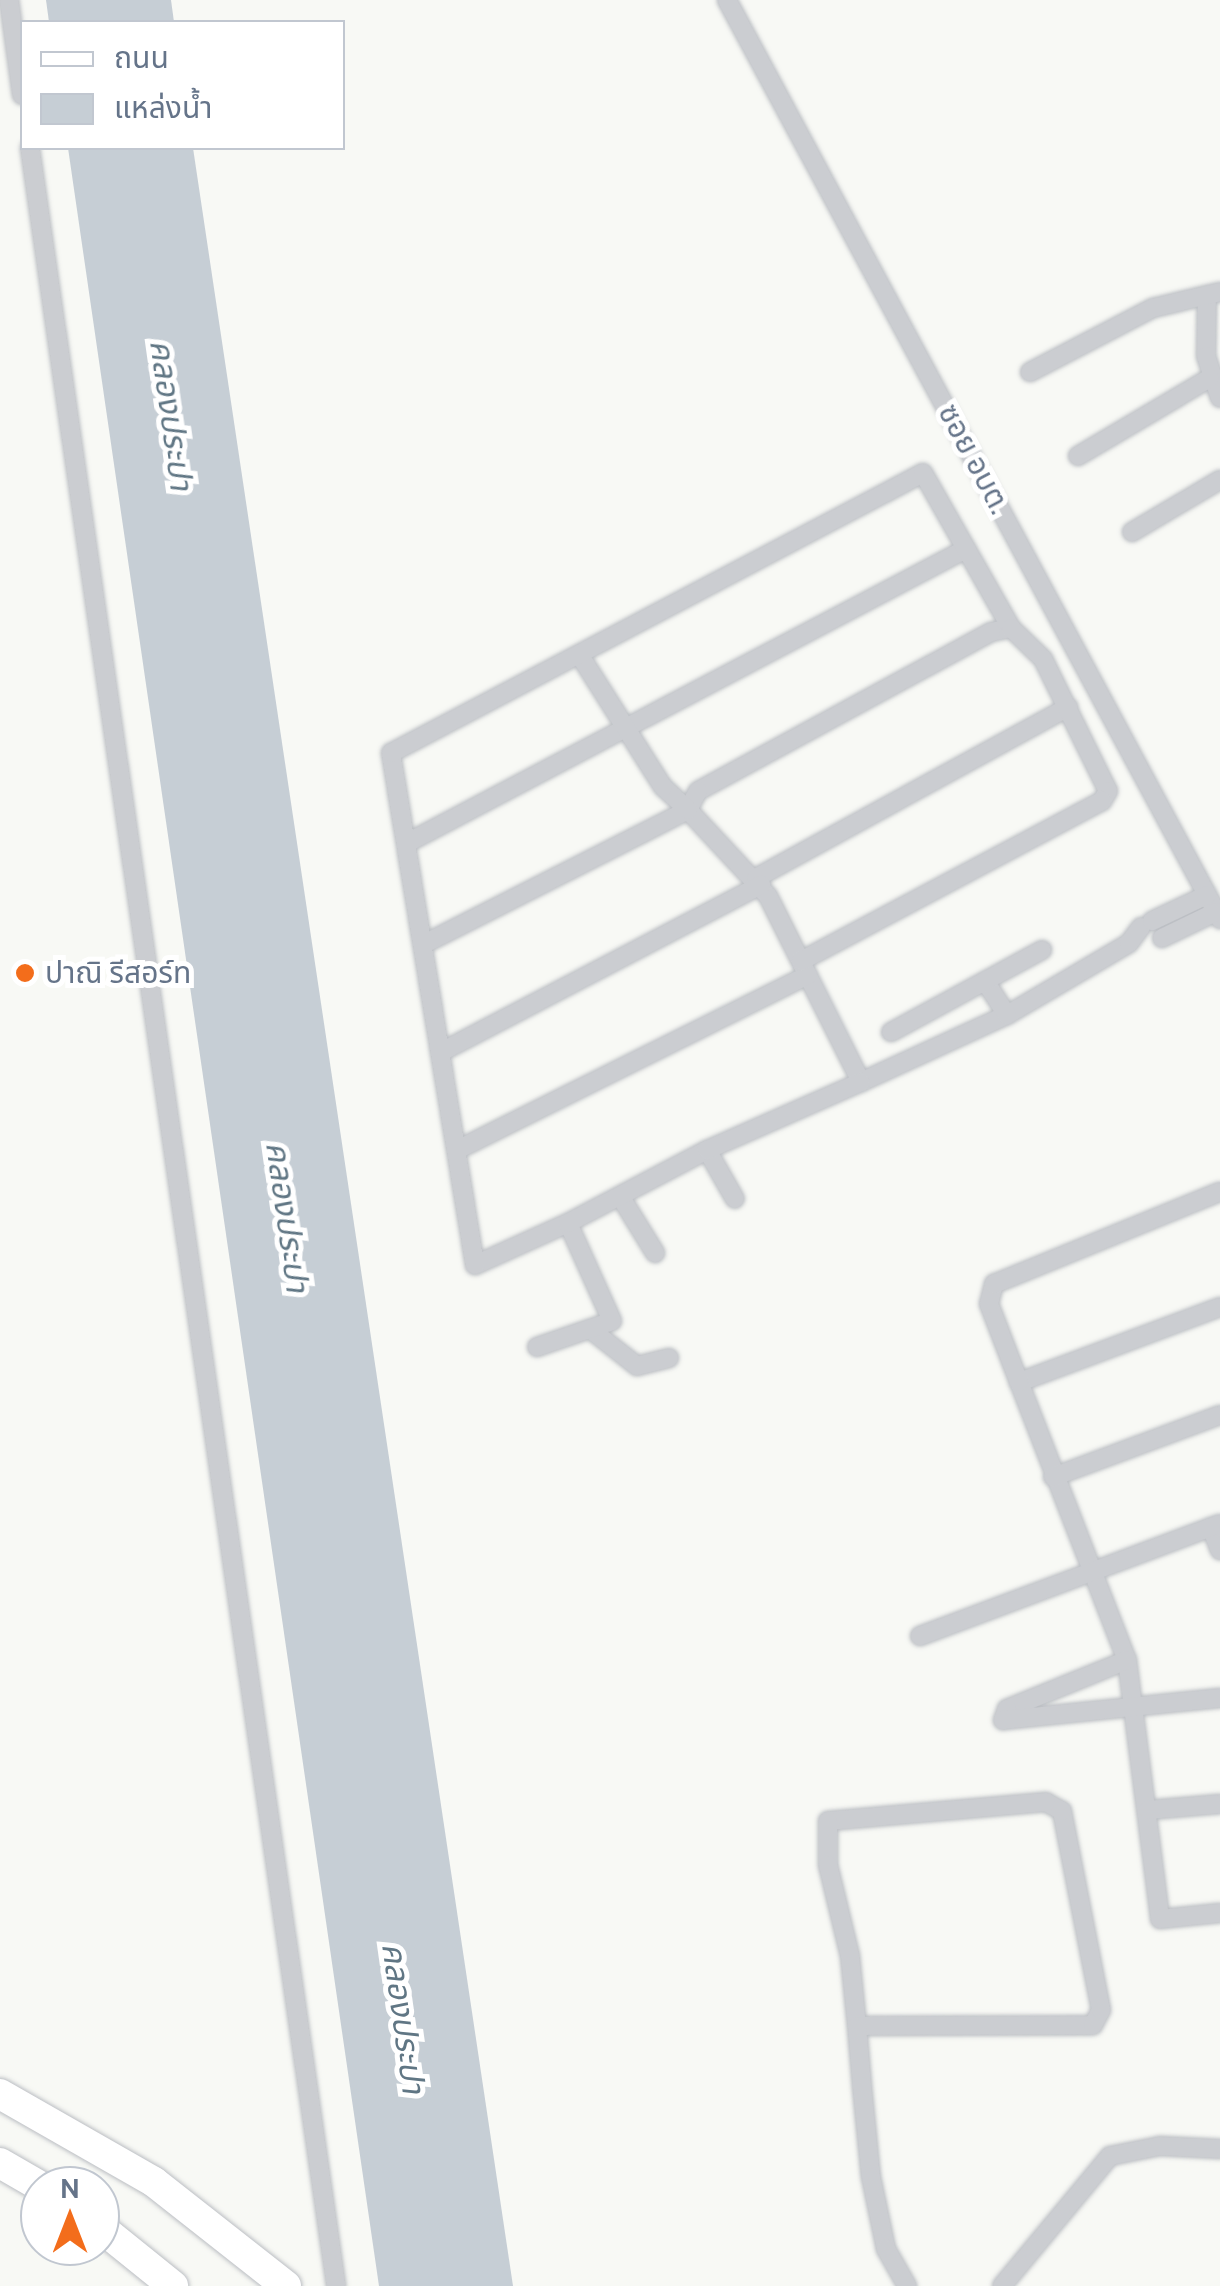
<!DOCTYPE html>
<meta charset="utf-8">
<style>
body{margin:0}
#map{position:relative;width:1220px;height:2286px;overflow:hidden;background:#f8f9f5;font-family:Cabin,"Noto Sans Thai",sans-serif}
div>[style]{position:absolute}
.water>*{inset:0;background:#c6ced5}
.roads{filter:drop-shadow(0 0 2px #bbbec3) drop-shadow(0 0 2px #bbbec3)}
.minor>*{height:18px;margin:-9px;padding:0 9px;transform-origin:9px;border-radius:9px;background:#cbcdd1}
.primary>*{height:30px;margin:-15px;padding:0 15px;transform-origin:15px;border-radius:15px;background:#fff}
.dots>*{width:28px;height:28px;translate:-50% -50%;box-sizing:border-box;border:5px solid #fff;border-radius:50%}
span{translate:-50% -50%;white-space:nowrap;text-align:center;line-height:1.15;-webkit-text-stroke:10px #fff;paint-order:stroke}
.street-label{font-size:30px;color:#657489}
.poi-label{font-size:30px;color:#657489}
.left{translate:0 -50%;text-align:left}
.water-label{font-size:32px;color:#607684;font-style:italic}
.legend{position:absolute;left:20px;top:20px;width:325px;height:130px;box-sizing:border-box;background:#fff;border:2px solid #c1c7d0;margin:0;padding:12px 18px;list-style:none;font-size:30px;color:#657489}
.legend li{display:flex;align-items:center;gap:20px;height:50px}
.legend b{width:50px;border:2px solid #c1c7d0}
.north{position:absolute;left:20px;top:2166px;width:100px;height:100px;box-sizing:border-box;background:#fff;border:2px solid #c1c7d0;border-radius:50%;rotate:0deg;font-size:28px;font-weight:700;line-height:40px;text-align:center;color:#657489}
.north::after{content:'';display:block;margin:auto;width:35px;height:45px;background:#f36d1b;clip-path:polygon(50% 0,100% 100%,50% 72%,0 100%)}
</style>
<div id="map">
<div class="water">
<div style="clip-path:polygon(46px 0,171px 0,174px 22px,49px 22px)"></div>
<div style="clip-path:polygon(68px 148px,193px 148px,513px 2286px,379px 2286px)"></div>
</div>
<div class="roads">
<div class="minor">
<div style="left:9px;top:0;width:96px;rotate:82.2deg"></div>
<div style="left:727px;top:0;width:1043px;rotate:61.79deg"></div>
<div style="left:30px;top:148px;width:2160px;rotate:81.85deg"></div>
<div style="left:1207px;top:295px;width:61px;rotate:90.9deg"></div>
<div style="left:1206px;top:356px;width:44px;rotate:71.6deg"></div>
<div style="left:1030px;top:372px;width:139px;rotate:-27.5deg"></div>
<div style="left:1153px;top:308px;width:69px;rotate:-13.4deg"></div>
<div style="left:1078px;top:456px;width:153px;rotate:-30.6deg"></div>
<div style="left:1132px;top:532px;width:102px;rotate:-30.6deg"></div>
<div style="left:1011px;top:628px;width:20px;rotate:169deg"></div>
<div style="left:991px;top:632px;width:333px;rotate:151.5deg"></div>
<div style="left:698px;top:791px;width:21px;rotate:118deg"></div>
<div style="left:688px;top:810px;width:117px;rotate:47.1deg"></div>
<div style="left:768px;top:896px;width:208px;rotate:63.4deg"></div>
<div style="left:861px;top:1082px;width:161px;rotate:-24.7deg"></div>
<div style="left:1007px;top:1015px;width:142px;rotate:-30.5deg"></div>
<div style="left:1129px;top:943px;width:20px;rotate:-53deg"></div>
<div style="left:407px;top:843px;width:632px;rotate:-27.74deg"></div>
<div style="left:756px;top:878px;width:356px;rotate:-28.7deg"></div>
<div style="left:1152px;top:921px;width:61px;rotate:-25.3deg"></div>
<div style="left:1162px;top:938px;width:60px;rotate:-25.7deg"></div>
<div style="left:424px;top:944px;width:296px;rotate:-26.9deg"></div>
<div style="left:688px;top:810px;width:34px;rotate:-137deg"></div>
<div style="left:663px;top:787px;width:157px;rotate:-122.3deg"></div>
<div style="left:985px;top:981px;width:40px;rotate:57.1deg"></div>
<div style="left:891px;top:1032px;width:172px;rotate:-28.5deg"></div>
<div style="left:443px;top:1051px;width:359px;rotate:-27.6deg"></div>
<div style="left:459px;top:1149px;width:390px;rotate:-26.5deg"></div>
<div style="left:707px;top:1150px;width:56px;rotate:60.3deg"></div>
<div style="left:620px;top:1196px;width:67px;rotate:58.4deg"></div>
<div style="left:568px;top:1223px;width:102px;rotate:155.7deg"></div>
<div style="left:475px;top:1265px;width:519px;rotate:-99.32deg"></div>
<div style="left:391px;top:753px;width:601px;rotate:-27.76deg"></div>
<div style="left:923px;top:473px;width:178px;rotate:60.4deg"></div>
<div style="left:1011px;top:628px;width:45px;rotate:44.1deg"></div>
<div style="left:1043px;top:659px;width:147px;rotate:63.8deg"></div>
<div style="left:1108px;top:791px;width:12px;rotate:121deg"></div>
<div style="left:1102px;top:801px;width:341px;rotate:152deg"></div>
<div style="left:1220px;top:1307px;width:215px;rotate:159.5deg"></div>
<div style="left:1019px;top:1382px;width:298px;rotate:68.8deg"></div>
<div style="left:1127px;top:1660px;width:261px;rotate:82.7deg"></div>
<div style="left:1160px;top:1919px;width:60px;rotate:-5.7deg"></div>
<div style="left:590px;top:1329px;width:60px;rotate:38.2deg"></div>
<div style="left:637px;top:1366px;width:33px;rotate:-14deg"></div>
<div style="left:537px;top:1347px;width:79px;rotate:-19.1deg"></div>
<div style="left:612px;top:1321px;width:107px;rotate:-114.2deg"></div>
<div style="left:568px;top:1223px;width:157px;rotate:-27.7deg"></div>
<div style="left:707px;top:1150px;width:168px;rotate:-23.8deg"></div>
<div style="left:1019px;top:1382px;width:84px;rotate:-111deg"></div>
<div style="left:989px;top:1304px;width:21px;rotate:-76deg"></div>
<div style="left:994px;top:1284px;width:244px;rotate:-22.2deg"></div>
<div style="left:1053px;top:1477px;width:178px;rotate:-20.4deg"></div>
<div style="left:1211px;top:1527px;width:25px;rotate:69deg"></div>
<div style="left:920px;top:1636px;width:320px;rotate:-20.5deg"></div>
<div style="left:1127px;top:1660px;width:130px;rotate:157.8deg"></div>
<div style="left:1007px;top:1709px;width:12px;rotate:110deg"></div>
<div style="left:1003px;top:1720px;width:218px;rotate:-5.8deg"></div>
<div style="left:1148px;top:1810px;width:72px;rotate:-4.8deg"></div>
<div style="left:857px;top:2026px;width:236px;rotate:-0.2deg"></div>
<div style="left:1093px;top:2025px;width:17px;rotate:-62deg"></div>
<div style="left:1101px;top:2010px;width:203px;rotate:-101.1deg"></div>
<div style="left:1062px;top:1811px;width:18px;rotate:-151deg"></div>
<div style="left:1046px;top:1802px;width:219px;rotate:175deg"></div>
<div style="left:828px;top:1821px;width:44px;rotate:90deg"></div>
<div style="left:828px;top:1865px;width:94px;rotate:76.4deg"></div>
<div style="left:850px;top:1956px;width:70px;rotate:84.3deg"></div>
<div style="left:857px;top:2026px;width:60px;rotate:85.2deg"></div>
<div style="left:862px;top:2086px;width:91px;rotate:84.4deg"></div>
<div style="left:871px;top:2177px;width:74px;rotate:78.2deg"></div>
<div style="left:886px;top:2249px;width:43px;rotate:60.4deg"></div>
<div style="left:1002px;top:2286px;width:169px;rotate:-50.3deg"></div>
<div style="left:1110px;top:2156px;width:51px;rotate:-11.3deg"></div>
<div style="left:1160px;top:2146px;width:60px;rotate:2.9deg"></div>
</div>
<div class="primary">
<div style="left:0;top:2094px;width:177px;rotate:29.7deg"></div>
<div style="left:154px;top:2182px;width:168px;rotate:38.2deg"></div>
<div style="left:0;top:2163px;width:46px;rotate:29.9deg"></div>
<div style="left:100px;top:2227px;width:94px;rotate:38.9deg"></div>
</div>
</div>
<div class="dots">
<div style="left:25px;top:973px;background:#f36d1b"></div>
</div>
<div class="street-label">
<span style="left:974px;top:459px;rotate:62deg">ซอย อบต.</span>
</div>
<div class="poi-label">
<span class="left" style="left:45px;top:973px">ปาณิ รีสอร์ท</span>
</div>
<div class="water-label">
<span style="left:171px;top:415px;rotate:82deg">คลองประปา</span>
<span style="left:287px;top:1217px;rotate:82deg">คลองประปา</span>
<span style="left:403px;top:2018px;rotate:82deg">คลองประปา</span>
</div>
<ul class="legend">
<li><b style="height:12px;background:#fff"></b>ถนน</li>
<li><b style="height:28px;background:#c6ced5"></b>แหล่งน้ำ</li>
</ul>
<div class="north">N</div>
</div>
